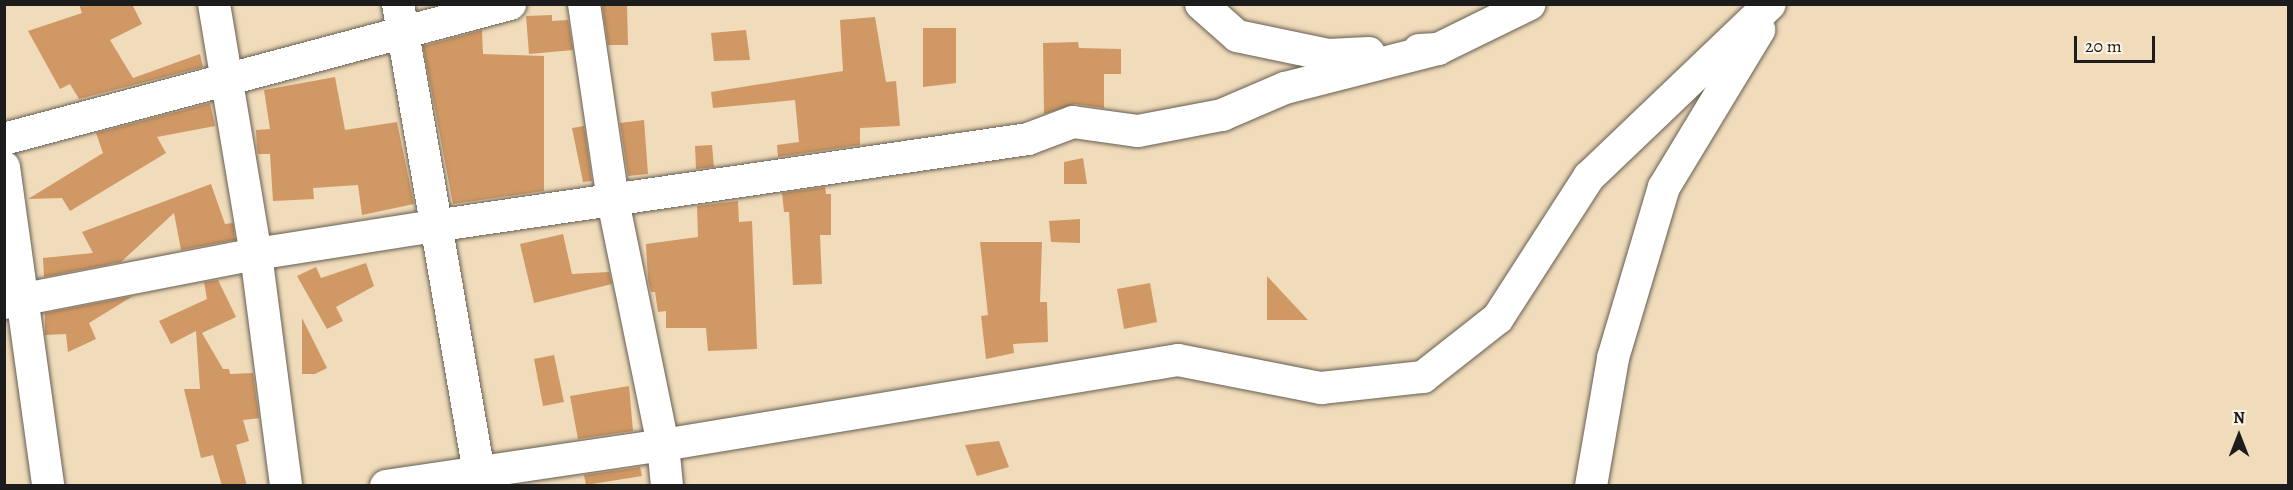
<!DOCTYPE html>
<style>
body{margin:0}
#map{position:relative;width:2293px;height:490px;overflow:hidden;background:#f0dbba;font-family:Alegreya,serif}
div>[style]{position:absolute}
.building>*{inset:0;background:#d09864}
.roads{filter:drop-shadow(0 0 2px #665f53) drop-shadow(0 0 2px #665f53)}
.minor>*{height:32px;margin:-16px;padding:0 16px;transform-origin:16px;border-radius:16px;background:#fff}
span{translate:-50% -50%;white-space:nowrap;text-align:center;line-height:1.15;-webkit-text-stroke:6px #fcf5e5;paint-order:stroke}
.frame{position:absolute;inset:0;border:6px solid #1c1c1c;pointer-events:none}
.north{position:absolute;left:2209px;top:406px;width:60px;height:60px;-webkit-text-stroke:4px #fcf5e5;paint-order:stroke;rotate:0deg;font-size:16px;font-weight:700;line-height:24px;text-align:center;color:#1c1c1c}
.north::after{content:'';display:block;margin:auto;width:21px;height:27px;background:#1c1c1c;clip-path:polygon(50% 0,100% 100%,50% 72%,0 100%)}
.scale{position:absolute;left:2074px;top:36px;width:81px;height:27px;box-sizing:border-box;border:3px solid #1c1c1c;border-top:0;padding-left:8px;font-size:18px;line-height:21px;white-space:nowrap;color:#1c1c1c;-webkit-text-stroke:4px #fcf5e5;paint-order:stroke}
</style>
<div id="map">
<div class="building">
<div style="clip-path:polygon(79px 4px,132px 4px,142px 24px,110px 40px,133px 78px,200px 54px,203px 67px,79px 99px,70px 84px,60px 89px,28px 31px,82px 13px)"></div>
<div style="clip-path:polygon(602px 4px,627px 4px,628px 45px,608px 45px)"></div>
<div style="clip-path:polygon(552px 15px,552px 21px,568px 20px,573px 50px,529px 54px,526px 16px)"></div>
<div style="clip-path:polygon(875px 17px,886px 82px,896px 81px,900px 126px,860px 128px,860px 145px,778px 157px,777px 145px,799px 142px,795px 100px,713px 108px,711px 92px,843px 71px,840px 20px)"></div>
<div style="clip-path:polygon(923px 28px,956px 28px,956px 83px,923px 87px)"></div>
<div style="clip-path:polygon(482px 30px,483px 54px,544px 56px,544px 191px,453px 204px,423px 46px)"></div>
<div style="clip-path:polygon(746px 30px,750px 60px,714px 61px,711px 33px)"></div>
<div style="clip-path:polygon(1078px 42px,1079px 48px,1121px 49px,1121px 74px,1104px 74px,1104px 108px,1075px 104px,1044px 114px,1043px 43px)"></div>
<div style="clip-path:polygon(335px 77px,345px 130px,397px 122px,414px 204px,362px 215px,358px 185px,313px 188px,314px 199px,273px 201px,270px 154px,258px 154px,257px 148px,256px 130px,270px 129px,264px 90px)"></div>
<div style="clip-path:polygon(210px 103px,215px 126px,157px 137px,166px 153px,70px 211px,62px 198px,28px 199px,103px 153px,96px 133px)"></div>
<div style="clip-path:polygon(644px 120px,648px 174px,628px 176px,620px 123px)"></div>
<div style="clip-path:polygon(584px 126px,592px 181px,583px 182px,572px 128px)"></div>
<div style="clip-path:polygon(712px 145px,714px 167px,696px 169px,695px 146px)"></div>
<div style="clip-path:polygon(1083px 158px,1087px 184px,1064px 184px,1064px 162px)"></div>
<div style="clip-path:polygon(211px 184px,225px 224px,233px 223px,235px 240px,181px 250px,174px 213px,121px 262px,44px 277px,43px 258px,93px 253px,82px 232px)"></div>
<div style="clip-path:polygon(825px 187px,826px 194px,831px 194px,831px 235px,820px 235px,822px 284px,793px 285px,789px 212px,784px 212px,782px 193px)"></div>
<div style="clip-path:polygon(738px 201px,739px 222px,752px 221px,757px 349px,708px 351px,706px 328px,666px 328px,666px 311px,658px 312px,655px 292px,651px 292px,648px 280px,646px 244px,698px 237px,697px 206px)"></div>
<div style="clip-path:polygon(1080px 219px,1080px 243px,1051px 242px,1049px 221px)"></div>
<div style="clip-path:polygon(563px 234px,572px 274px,609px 272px,612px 284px,534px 303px,520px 244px)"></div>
<div style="clip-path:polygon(980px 242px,1042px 242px,1040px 302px,1047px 302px,1048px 342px,1013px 344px,1014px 353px,986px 359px,981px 316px,988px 315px)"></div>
<div style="clip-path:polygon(366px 263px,374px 286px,336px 307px,343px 321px,327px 329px,297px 276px,316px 267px,321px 278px)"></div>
<div style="clip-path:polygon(1267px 276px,1308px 320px,1267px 320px)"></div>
<div style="clip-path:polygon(218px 280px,236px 317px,202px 333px,223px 369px,229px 369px,230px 374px,253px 373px,259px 418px,243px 420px,249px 441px,236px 445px,247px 486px,222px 486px,213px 455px,201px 458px,184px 389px,200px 389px,196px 331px,171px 344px,159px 321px,207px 299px,204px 282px)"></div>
<div style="clip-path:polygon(1150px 283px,1157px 322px,1124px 329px,1117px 289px)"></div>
<div style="clip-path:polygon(133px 296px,89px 323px,96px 339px,68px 352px,66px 334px,45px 335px,45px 313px)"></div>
<div style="clip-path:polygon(302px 318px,327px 368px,315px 374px,302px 374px)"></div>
<div style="clip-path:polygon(554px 355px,564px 402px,543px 406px,534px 359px)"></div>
<div style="clip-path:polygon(629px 386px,633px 431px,578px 439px,570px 396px)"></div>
<div style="clip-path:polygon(999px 441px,1009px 467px,977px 476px,965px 445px)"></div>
<div style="clip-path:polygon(640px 467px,642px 476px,586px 485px,584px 475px)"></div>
</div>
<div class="roads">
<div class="minor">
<div style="left:214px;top:4px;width:254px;rotate:80.5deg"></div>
<div style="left:256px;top:254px;width:234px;rotate:82.6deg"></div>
<div style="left:398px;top:4px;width:489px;rotate:80.2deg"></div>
<div style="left:584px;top:4px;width:199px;rotate:81.6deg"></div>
<div style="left:613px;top:201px;width:249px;rotate:78.4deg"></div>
<div style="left:663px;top:445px;width:41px;rotate:84.4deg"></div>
<div style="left:1201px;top:4px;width:48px;rotate:41.6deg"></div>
<div style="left:1237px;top:36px;width:93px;rotate:11.8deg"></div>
<div style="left:1328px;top:55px;width:41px;rotate:-2.8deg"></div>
<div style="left:1419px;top:50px;width:19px;rotate:-3deg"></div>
<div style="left:1438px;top:49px;width:102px;rotate:-26.1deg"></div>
<div style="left:4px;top:139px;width:524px;rotate:-14.94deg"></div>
<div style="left:4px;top:167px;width:322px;rotate:82.1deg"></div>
<div style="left:4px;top:303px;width:257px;rotate:-11deg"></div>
<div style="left:256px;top:254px;width:180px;rotate:-8.9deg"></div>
<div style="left:434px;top:226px;width:600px;rotate:-8.33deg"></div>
<div style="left:1028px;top:139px;width:48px;rotate:-20.7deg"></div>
<div style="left:1073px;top:122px;width:66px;rotate:7.9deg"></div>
<div style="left:1138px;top:131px;width:86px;rotate:-10.8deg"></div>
<div style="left:1222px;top:115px;width:69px;rotate:-23.2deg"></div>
<div style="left:1285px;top:88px;width:158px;rotate:-14.3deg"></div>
<div style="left:386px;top:486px;width:280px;rotate:-8.4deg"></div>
<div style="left:663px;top:445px;width:522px;rotate:-9.37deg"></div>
<div style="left:1178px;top:360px;width:146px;rotate:11.1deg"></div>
<div style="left:1321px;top:388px;width:103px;rotate:-6.2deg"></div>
<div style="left:1423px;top:377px;width:95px;rotate:-38.2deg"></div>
<div style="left:1498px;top:318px;width:168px;rotate:-57.2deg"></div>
<div style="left:1589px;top:177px;width:250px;rotate:-43.7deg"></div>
<div style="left:1591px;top:486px;width:130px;rotate:-80.2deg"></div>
<div style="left:1613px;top:358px;width:178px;rotate:-73.4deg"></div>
<div style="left:1664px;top:187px;width:184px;rotate:-58.8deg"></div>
</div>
</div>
<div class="frame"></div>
<div class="north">N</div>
<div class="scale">20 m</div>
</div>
